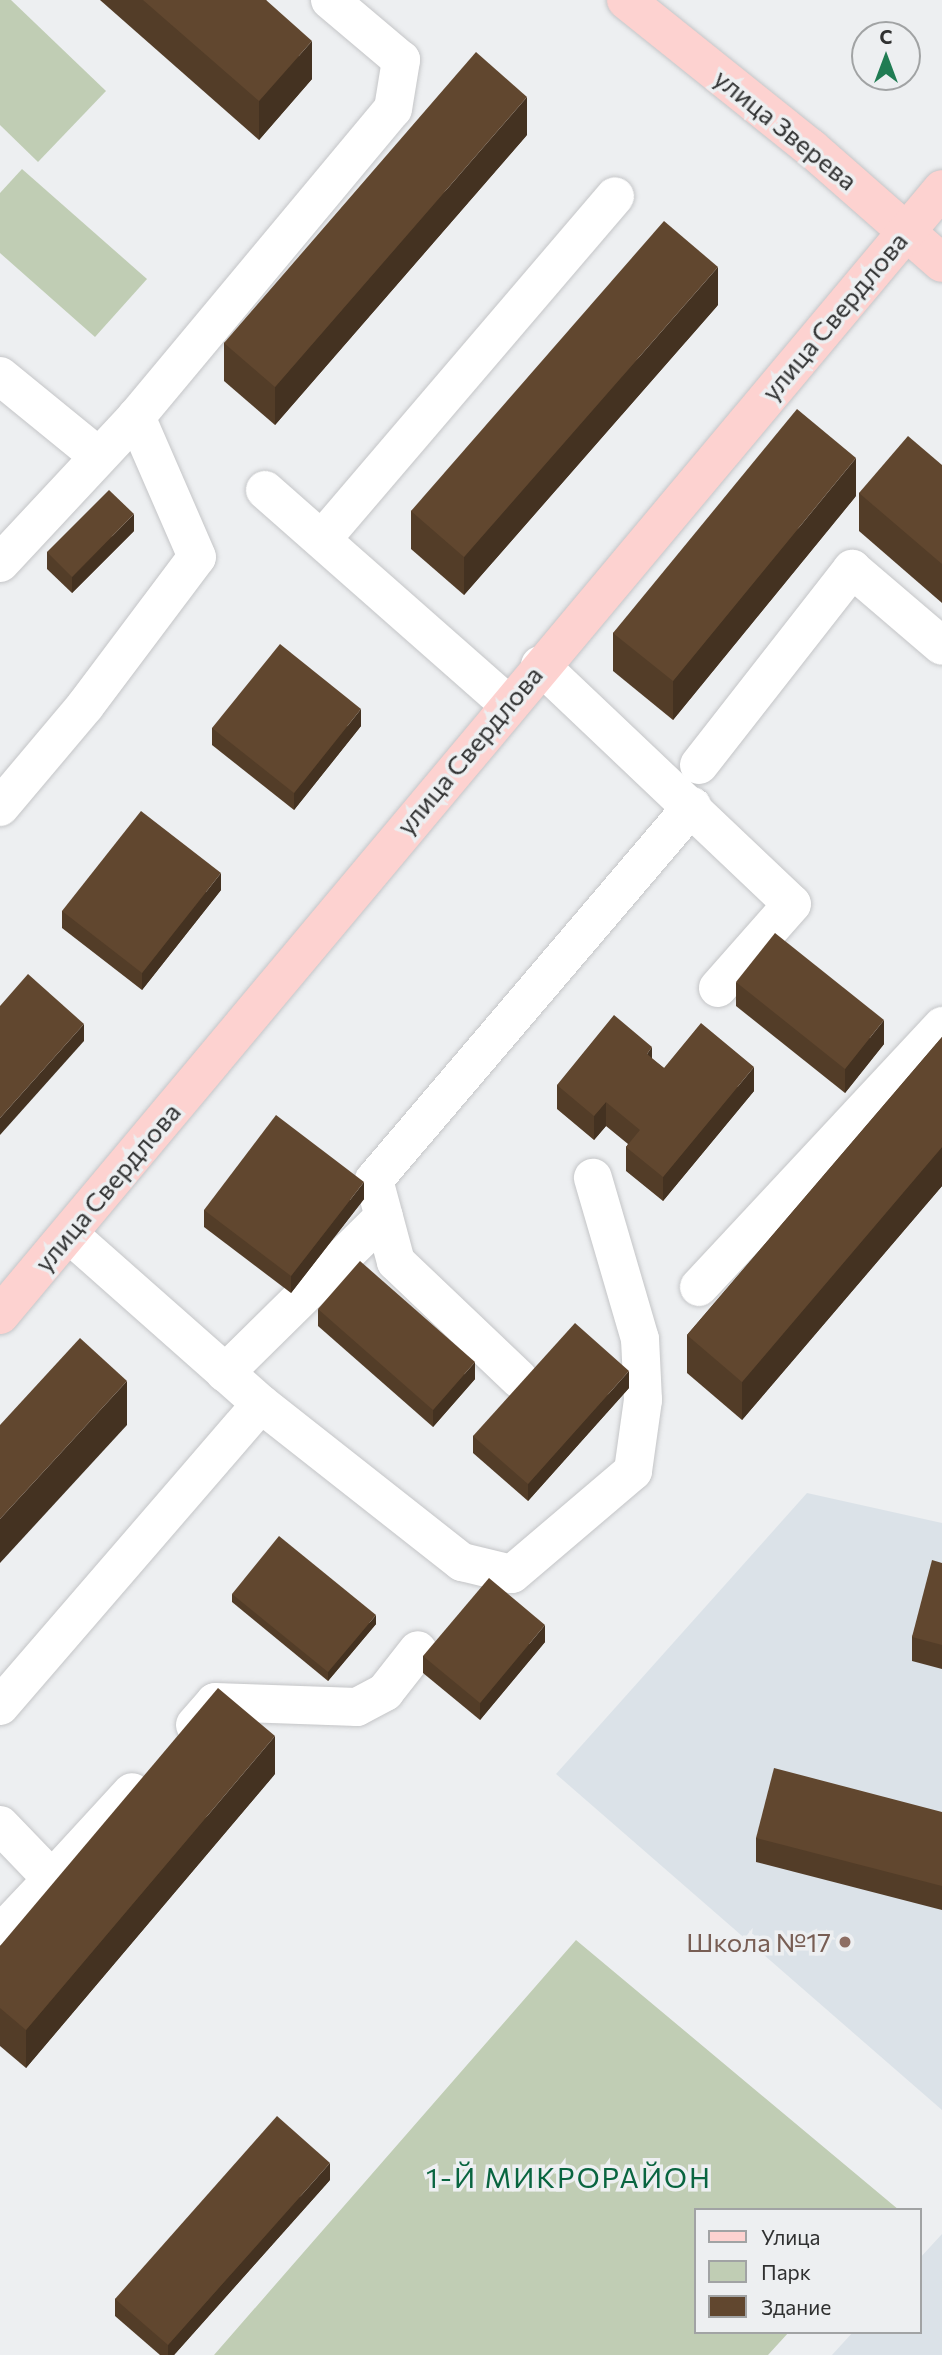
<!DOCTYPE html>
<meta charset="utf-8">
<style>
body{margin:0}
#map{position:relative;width:942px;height:2355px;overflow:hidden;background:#edeff1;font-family:Commissioner,sans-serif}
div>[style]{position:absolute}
.built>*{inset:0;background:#dbe2e8}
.green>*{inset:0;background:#c0cdb4}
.roads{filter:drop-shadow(0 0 2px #c4c5c7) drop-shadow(0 0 2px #c4c5c7)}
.minor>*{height:38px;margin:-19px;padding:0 19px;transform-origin:19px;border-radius:19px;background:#fff}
.major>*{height:38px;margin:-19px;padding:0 19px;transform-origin:19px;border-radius:19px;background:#fdd2d0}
.wall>*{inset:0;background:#533d28}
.shaded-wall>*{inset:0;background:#443221}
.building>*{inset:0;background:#61472f}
.dots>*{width:19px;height:19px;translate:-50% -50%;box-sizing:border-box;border:4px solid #edeff1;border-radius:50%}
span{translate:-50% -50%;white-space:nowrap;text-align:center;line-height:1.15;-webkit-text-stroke:7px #edeff1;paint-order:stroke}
.street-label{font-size:26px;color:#303131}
.education-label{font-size:26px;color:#785e54}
.right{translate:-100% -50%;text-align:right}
.neighbourhood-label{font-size:28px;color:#096540;letter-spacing:2px}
.legend{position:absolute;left:694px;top:2208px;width:228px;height:126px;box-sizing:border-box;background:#edeff1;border:2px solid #a1a3a4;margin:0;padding:9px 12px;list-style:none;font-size:21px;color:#303131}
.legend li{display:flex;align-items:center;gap:14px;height:35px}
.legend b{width:35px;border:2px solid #a1a3a4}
.north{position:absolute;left:851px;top:21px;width:70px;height:70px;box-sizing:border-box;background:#edeff1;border:2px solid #a1a3a4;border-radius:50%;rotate:0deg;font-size:19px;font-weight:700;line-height:28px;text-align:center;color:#303131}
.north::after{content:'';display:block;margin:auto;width:24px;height:32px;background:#207c53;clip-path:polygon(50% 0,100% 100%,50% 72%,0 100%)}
</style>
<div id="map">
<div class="built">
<div style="clip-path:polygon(807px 1493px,942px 1523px,942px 2110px,556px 1774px)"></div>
<div style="clip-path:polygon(942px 2234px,942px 2355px,832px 2355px,853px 2332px,919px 2332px,919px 2259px)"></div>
</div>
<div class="green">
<div style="clip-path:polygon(0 0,11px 0,106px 91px,38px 162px,0 125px)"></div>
<div style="clip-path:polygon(22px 169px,147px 279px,95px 337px,0 253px,0 193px)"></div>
<div style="clip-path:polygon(576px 1940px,899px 2210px,695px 2210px,695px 2332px,789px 2332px,768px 2355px,214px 2355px)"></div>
</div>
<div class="roads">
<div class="minor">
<div style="left:0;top:376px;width:127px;rotate:39.2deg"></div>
<div style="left:265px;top:490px;width:324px;rotate:41.4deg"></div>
<div style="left:324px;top:537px;width:448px;rotate:-49.5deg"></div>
<div style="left:0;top:563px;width:200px;rotate:-47deg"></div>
<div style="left:540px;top:665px;width:347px;rotate:43.5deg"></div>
<div style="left:792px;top:904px;width:112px;rotate:131.4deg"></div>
<div style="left:699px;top:765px;width:249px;rotate:-52deg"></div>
<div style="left:852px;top:569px;width:118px;rotate:40.5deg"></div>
<div style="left:0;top:807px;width:132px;rotate:-49.9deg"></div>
<div style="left:85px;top:706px;width:186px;rotate:-53.1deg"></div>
<div style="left:197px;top:557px;width:153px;rotate:-113.5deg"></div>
<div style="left:136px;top:417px;width:401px;rotate:-50.2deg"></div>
<div style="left:393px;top:109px;width:50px;rotate:-80.7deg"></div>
<div style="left:401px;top:60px;width:93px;rotate:-139.8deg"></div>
<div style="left:699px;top:1287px;width:357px;rotate:-47deg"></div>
<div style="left:225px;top:1373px;width:223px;rotate:-44.6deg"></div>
<div style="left:519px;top:1379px;width:170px;rotate:-136.4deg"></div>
<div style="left:396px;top:1262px;width:85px;rotate:-105deg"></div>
<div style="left:374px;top:1180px;width:491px;rotate:-49.6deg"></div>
<div style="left:261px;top:1404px;width:256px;rotate:38.2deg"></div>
<div style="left:462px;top:1562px;width:51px;rotate:13.5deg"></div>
<div style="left:512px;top:1574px;width:159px;rotate:-40.4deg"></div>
<div style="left:633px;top:1471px;width:72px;rotate:-82deg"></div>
<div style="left:643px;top:1400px;width:61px;rotate:-92.8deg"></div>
<div style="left:640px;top:1339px;width:168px;rotate:-106.3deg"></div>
<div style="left:0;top:1706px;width:399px;rotate:-49.2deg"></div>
<div style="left:261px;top:1404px;width:256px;rotate:-138.5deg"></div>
<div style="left:195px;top:1725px;width:30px;rotate:-49deg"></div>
<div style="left:215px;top:1702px;width:142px;rotate:2deg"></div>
<div style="left:357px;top:1707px;width:32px;rotate:-28deg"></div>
<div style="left:385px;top:1692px;width:53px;rotate:-51.8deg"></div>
<div style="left:0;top:1825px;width:75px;rotate:46.1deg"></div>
<div style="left:52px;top:1879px;width:118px;rotate:-47.4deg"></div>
<div style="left:0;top:1934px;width:76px;rotate:-46.6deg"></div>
</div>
<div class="major">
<div style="left:626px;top:0;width:237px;rotate:38.7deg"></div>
<div style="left:811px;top:148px;width:174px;rotate:41.3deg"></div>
<div style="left:0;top:1315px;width:1468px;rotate:-50.08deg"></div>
</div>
</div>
<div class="wall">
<div style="clip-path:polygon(100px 0,266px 0,312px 79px,259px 140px)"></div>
<div style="clip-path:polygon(527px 135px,275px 425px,224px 381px,224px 343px)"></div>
<div style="clip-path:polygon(718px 305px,464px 595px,411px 549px,411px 511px)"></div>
<div style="clip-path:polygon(942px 465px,942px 603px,859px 531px,859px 493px)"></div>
<div style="clip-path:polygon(856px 496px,673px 720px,613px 671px,613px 633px)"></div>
<div style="clip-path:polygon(134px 531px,72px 593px,47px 569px,47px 552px)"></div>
<div style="clip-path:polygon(361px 726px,294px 810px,212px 745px,212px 728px)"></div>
<div style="clip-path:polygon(221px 890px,142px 990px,62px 928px,62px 911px)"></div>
<div style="clip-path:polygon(736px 982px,884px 1044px,845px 1093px,736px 1006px)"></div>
<div style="clip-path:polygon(942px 1037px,942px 1186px,742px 1420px,687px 1373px,687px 1335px)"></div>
<div style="clip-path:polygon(652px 1059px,664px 1068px,754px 1091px,663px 1201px,626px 1171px,626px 1147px,628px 1144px,606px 1126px,594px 1140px,557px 1109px,557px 1085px)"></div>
<div style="clip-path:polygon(364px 1199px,291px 1293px,204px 1227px,204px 1210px)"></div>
<div style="clip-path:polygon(318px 1309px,475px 1379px,433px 1427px,318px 1326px)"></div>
<div style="clip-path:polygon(629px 1388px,528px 1501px,473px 1453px,473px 1436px)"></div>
<div style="clip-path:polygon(942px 1563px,942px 1669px,912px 1661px,912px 1637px)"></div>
<div style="clip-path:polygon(232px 1594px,376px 1624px,328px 1681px,232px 1602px)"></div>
<div style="clip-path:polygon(545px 1642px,480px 1720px,423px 1673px,423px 1656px)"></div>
<div style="clip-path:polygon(275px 1774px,26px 2068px,0 2046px,0 1946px)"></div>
<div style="clip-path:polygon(942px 1812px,942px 1910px,756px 1862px,756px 1838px)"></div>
<div style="clip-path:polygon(330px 2180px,174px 2355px,160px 2355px,115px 2316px,115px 2299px)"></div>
</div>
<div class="shaded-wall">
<div style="clip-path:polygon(312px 41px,312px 79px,259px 140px,259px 101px)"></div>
<div style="clip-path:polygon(527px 97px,527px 135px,275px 425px,275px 387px)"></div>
<div style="clip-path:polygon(718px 267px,718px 305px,464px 595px,464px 557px)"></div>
<div style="clip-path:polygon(856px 458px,856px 496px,673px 720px,673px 681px)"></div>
<div style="clip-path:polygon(134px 514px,134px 531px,72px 593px,72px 577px)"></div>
<div style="clip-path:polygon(361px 709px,361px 726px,294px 810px,294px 793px)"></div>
<div style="clip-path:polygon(221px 873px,221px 890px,142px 990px,142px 973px)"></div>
<div style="clip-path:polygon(884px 1020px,884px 1044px,845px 1093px,845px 1069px)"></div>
<div style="clip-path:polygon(84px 1024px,84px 1041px,0 1135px,0 1118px)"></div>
<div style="clip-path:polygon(652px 1047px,652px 1072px,647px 1054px)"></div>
<div style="clip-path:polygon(754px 1067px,754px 1091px,663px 1201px,663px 1177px)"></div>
<div style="clip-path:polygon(606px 1102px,606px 1126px,594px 1140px,594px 1116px)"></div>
<div style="clip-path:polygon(942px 1147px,942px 1186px,742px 1420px,742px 1382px)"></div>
<div style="clip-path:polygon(364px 1182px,364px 1199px,291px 1293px,291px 1276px)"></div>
<div style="clip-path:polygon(475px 1362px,475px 1379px,433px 1427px,433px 1410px)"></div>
<div style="clip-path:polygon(629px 1371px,629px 1388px,528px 1501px,528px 1484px)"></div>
<div style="clip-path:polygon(127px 1381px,127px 1425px,0 1563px,0 1519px)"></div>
<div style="clip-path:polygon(376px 1615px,376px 1624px,328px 1681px,328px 1672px)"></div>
<div style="clip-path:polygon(545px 1625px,545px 1642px,480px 1720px,480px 1703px)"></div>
<div style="clip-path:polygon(275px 1736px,275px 1774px,26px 2068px,26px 2030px)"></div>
<div style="clip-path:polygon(330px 2163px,330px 2180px,174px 2355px,168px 2355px,168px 2345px)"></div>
</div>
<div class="building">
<div style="clip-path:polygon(143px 0,266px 0,312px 41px,259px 101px)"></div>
<div style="clip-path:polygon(476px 52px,527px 97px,275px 387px,224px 343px)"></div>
<div style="clip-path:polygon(664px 221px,718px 267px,464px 557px,411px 511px)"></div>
<div style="clip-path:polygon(797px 409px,856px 458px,673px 681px,613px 633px)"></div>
<div style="clip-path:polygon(908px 436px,942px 465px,942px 564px,859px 493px)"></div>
<div style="clip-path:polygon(109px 490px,134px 514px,72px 577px,47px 552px)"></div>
<div style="clip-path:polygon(280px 644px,361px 709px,294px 793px,212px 728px)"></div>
<div style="clip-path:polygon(141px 811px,221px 873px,142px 973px,62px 911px)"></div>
<div style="clip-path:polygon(775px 933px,884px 1020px,845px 1069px,736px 982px)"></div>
<div style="clip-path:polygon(28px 974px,84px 1024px,0 1118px,0 1006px)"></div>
<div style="clip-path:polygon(614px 1015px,652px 1047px,647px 1054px,664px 1068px,701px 1023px,754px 1067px,663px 1177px,626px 1147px,640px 1130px,606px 1102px,594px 1116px,557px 1085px)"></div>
<div style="clip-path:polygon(942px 1037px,942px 1147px,742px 1382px,687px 1335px)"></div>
<div style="clip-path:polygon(276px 1115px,364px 1182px,291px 1276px,204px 1210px)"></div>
<div style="clip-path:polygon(360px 1261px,475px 1362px,433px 1410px,318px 1309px)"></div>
<div style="clip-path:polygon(575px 1323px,629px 1371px,528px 1484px,473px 1436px)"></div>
<div style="clip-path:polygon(80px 1338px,127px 1381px,0 1519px,0 1425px)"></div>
<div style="clip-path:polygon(279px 1536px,376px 1615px,328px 1672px,232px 1594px)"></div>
<div style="clip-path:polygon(932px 1560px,942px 1563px,942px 1645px,912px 1637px)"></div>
<div style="clip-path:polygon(489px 1578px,545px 1625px,480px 1703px,423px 1656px)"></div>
<div style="clip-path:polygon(218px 1688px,275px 1736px,26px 2030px,0 2008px,0 1946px)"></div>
<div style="clip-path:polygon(774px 1768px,942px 1812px,942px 1886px,756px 1838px)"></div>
<div style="clip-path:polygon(277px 2116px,330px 2163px,168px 2345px,115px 2299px)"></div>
</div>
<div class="dots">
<div style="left:845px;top:1942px;background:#8d6e63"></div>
</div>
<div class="street-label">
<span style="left:786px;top:129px;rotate:39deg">улица Зверева</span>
<span style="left:834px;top:316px;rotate:-50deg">улица Свердлова</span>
<span style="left:469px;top:750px;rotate:-50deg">улица Свердлова</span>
<span style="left:107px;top:1187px;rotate:-50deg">улица Свердлова</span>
</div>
<div class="education-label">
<span class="right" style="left:831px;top:1942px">Школа №17</span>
</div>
<div class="neighbourhood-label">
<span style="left:569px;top:2177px">1-Й МИКРОРАЙОН</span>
</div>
<ul class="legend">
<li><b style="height:9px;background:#fdd2d0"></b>Улица</li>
<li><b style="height:19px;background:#c0cdb4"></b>Парк</li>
<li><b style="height:19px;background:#61472f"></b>Здание</li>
</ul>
<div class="north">С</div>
</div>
